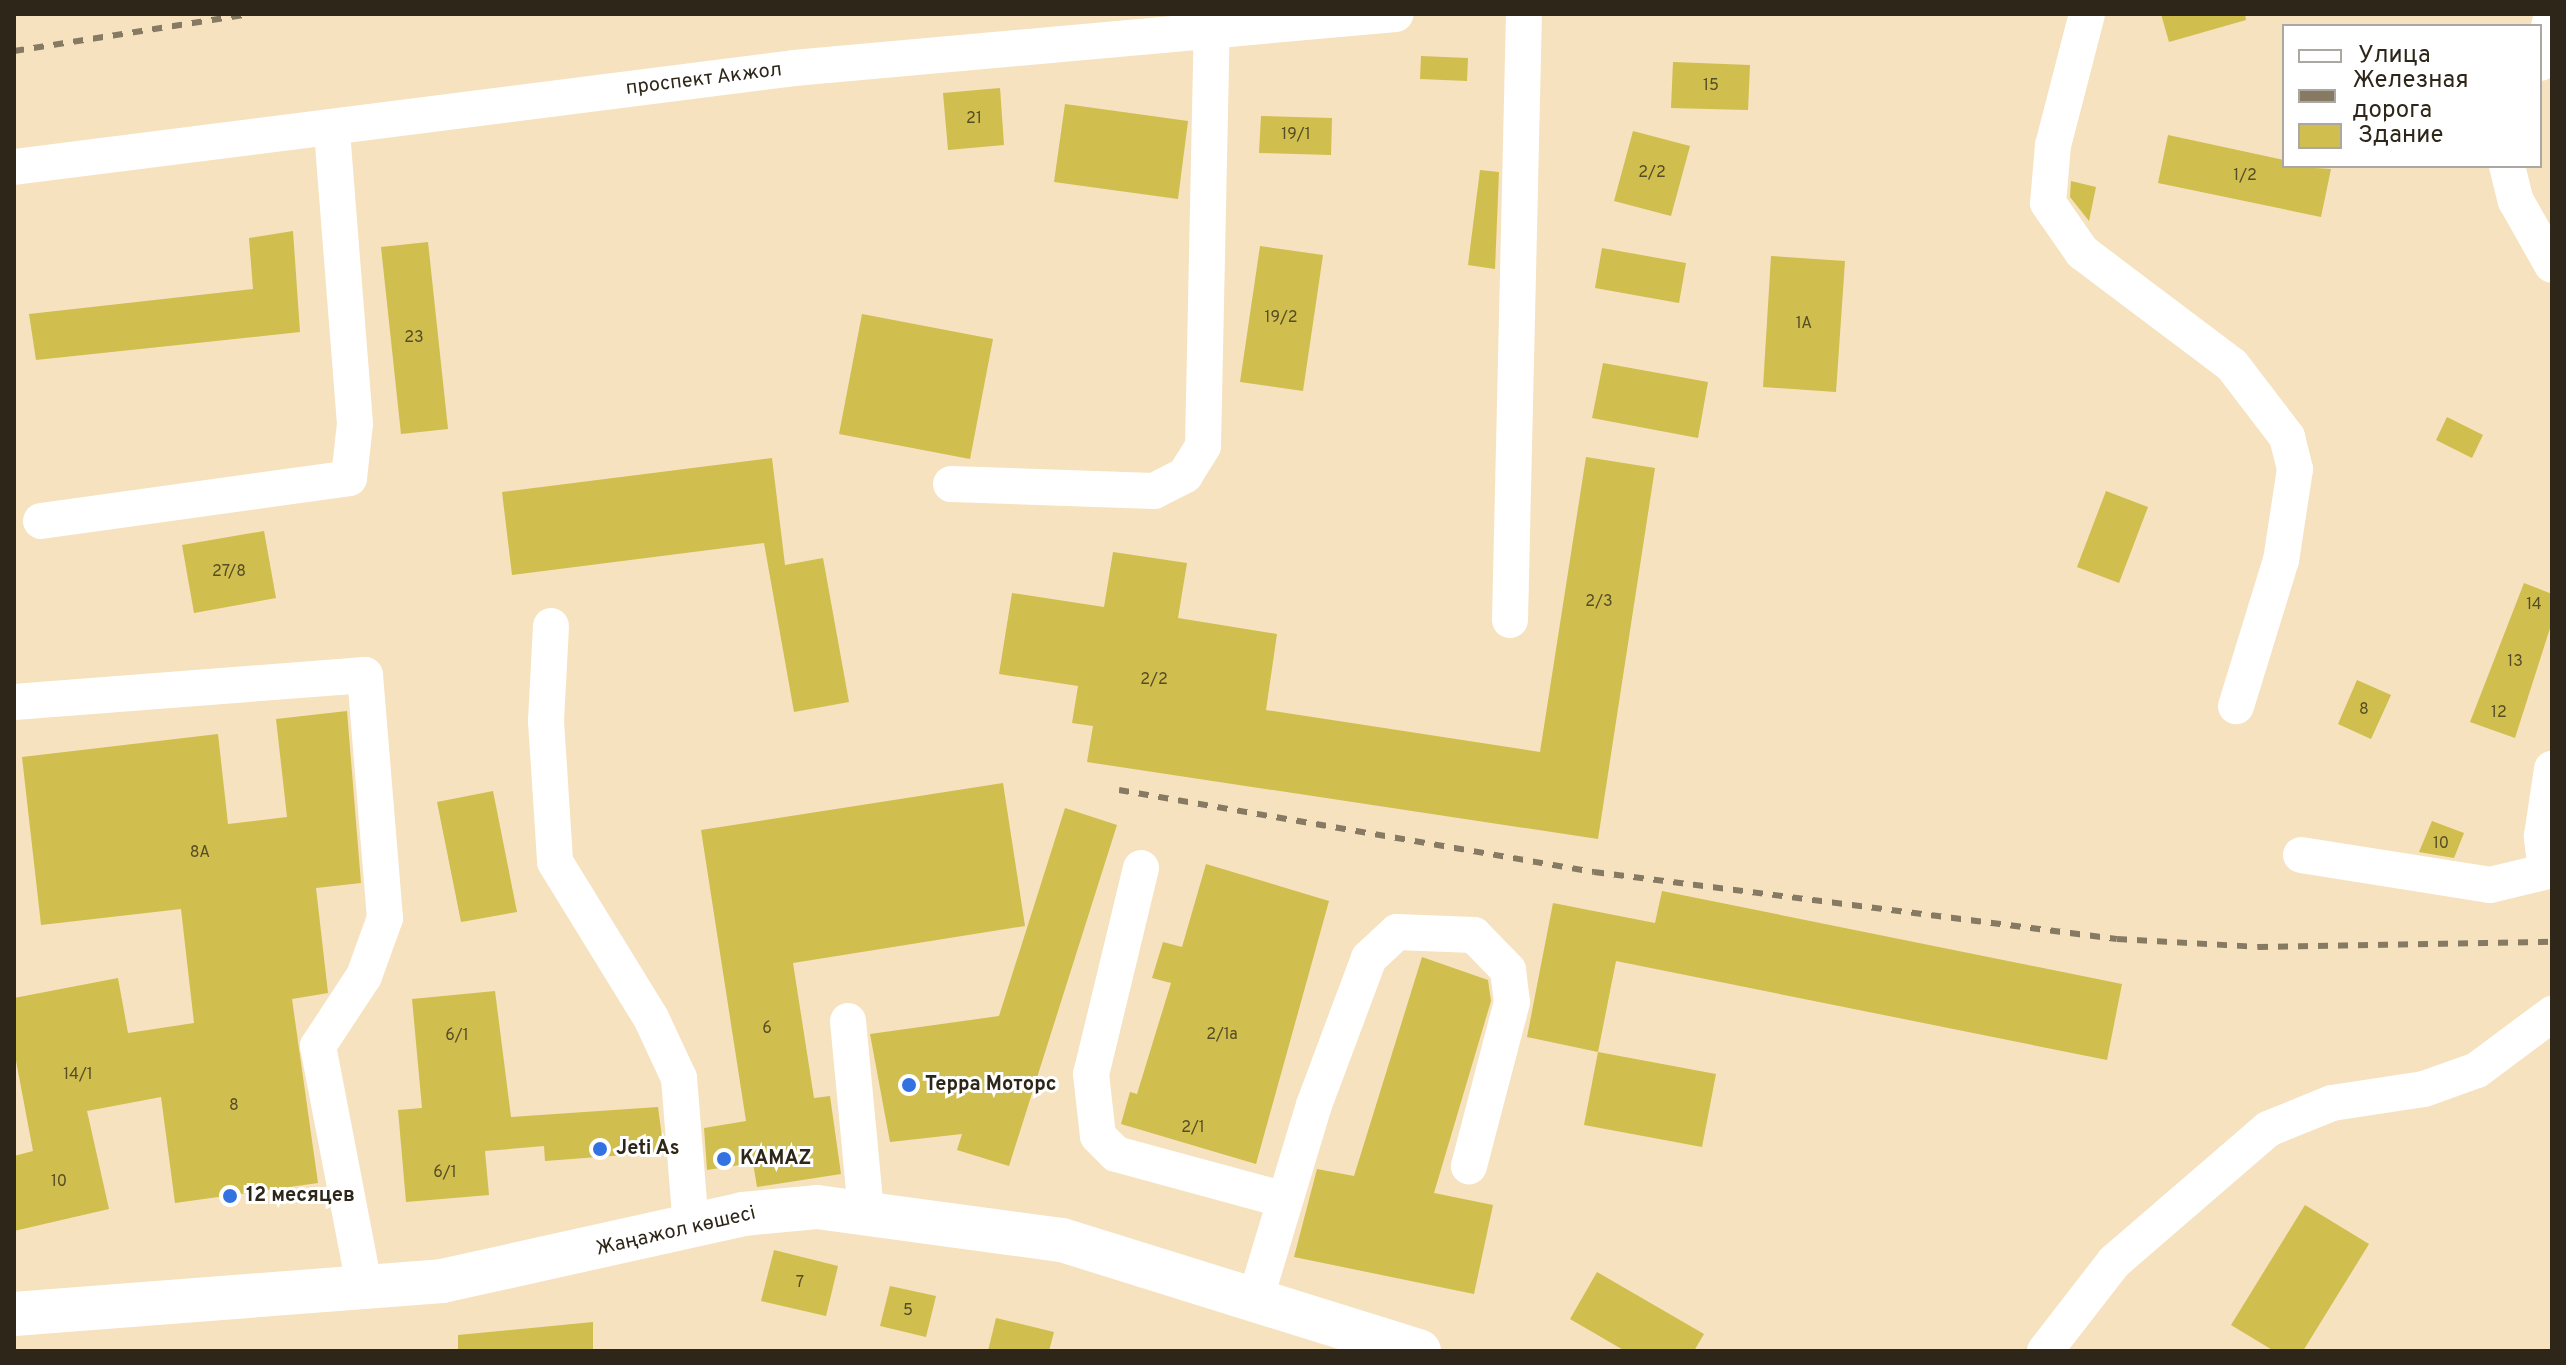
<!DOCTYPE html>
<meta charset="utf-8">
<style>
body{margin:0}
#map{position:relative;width:2566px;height:1365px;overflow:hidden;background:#f6e2bf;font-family:Overpass,sans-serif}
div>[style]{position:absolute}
.building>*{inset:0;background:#d0be4e}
.minor>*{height:36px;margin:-18px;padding:0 18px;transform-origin:18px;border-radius:18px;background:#fff}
.major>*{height:44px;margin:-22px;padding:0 22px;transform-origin:22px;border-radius:22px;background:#fff}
.rail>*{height:6px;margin-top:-3px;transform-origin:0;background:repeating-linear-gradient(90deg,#877a63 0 10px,transparent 0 20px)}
.dots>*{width:22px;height:22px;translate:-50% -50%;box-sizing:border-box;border:4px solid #fff;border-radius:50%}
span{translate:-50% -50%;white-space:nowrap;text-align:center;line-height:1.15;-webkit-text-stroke:6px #fff;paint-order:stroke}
.number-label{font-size:16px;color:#564c26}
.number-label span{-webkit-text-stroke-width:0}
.street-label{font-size:20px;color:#2e2619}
.poi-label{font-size:20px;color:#2e2619;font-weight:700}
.left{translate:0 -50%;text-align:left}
.frame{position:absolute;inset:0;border:16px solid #2e2619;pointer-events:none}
.legend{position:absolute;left:2282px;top:24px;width:260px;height:144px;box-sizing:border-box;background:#fff;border:2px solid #aba8a3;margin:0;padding:10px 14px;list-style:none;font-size:24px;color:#2e2619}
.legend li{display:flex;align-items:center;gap:16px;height:40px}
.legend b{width:40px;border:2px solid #aba8a3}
</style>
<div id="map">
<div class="building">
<div style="clip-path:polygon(2161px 14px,2245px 14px,2246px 20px,2169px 42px)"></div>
<div style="clip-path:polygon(1421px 56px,1468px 58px,1467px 81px,1420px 79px)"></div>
<div style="clip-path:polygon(1673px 62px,1750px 65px,1748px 110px,1671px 108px)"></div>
<div style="clip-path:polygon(1000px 88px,1004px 145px,948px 150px,943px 93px)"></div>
<div style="clip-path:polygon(1065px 104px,1188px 121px,1178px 199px,1054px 182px)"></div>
<div style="clip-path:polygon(1261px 116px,1332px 118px,1331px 155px,1259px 153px)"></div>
<div style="clip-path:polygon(1633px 131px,1690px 146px,1671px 216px,1614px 201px)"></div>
<div style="clip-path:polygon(2168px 135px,2284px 160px,2284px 166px,2331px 169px,2321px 217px,2158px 183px)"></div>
<div style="clip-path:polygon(1480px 170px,1499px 172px,1495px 269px,1468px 265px)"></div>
<div style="clip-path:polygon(2071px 181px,2096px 187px,2089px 221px,2070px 197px)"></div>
<div style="clip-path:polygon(293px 231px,300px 332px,36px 360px,29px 314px,253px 289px,249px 238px)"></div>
<div style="clip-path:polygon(428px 242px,448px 429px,401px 434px,381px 247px)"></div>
<div style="clip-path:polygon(1260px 246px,1323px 255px,1303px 391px,1240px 382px)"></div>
<div style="clip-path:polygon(1602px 248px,1686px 263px,1679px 303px,1595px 288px)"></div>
<div style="clip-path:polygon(1771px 256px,1845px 261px,1836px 392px,1763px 387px)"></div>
<div style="clip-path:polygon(862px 314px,993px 339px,970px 459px,839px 434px)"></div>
<div style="clip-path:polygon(1603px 363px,1708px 382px,1698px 438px,1592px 418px)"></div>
<div style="clip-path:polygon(2447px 417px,2483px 435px,2472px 458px,2436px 440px)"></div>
<div style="clip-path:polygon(1586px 457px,1655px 468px,1598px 839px,1087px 762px,1093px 726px,1072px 723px,1078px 686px,999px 674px,1012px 593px,1104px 607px,1113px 552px,1187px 563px,1178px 618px,1277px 634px,1266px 710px,1540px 752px)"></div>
<div style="clip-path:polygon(772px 458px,785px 565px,823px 558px,849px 702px,794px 712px,764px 543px,512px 575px,502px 492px)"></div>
<div style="clip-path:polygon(2106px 491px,2148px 507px,2119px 583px,2077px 567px)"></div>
<div style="clip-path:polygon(264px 531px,276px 598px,194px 613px,182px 545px)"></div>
<div style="clip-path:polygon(2524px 583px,2552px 594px,2552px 622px,2515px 738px,2470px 722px)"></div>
<div style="clip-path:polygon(2357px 680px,2391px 695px,2371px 739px,2338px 724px)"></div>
<div style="clip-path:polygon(347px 711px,361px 883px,316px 888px,328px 993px,292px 999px,318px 1183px,175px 1203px,161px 1097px,87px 1111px,109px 1209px,14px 1231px,14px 1156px,33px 1151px,14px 1050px,14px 998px,118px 978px,128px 1033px,194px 1023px,181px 909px,41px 925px,22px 757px,218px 734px,228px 824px,287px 817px,276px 719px)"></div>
<div style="clip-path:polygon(1003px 783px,1025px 926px,793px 963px,814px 1098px,830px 1096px,841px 1174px,757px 1187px,753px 1163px,707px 1170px,704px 1128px,746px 1121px,701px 830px)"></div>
<div style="clip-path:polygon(493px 791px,517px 912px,461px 922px,437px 802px)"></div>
<div style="clip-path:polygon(1065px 808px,1117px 825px,1009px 1166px,957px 1150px,962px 1134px,890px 1142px,870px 1034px,999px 1016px)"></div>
<div style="clip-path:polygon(2432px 821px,2464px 833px,2454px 858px,2419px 852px)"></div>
<div style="clip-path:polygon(1206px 864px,1329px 901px,1256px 1164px,1121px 1124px,1130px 1092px,1137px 1094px,1171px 983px,1152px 978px,1163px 942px,1182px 947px)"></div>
<div style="clip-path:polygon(1662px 891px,2122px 984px,2107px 1060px,1616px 961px,1598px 1052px,1527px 1037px,1553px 903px,1655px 923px)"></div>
<div style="clip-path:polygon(1422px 957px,1488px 980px,1491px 1001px,1434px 1193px,1493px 1205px,1474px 1294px,1294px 1257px,1317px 1169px,1354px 1176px)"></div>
<div style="clip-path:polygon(495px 991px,511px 1117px,658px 1107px,664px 1152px,545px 1161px,544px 1146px,485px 1151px,489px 1195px,406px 1202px,398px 1110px,422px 1108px,412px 999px)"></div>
<div style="clip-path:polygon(1598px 1052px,1716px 1074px,1702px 1147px,1584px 1125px)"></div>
<div style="clip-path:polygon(2305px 1205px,2369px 1244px,2303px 1351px,2274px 1351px,2231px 1325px)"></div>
<div style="clip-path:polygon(774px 1250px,838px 1266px,826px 1316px,761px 1301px)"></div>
<div style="clip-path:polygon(1597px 1272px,1704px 1334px,1694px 1351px,1625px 1351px,1570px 1319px)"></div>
<div style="clip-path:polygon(890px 1286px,936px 1296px,926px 1337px,880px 1326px)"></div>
<div style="clip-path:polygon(996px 1318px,1054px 1332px,1049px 1351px,988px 1351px)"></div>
<div style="clip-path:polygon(593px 1322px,593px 1351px,458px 1351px,458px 1335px)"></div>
</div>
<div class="minor">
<div style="left:2087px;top:14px;width:135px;rotate:104.5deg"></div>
<div style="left:2053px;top:145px;width:58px;rotate:94.9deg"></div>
<div style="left:2048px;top:203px;width:60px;rotate:55.2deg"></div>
<div style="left:2082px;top:252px;width:188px;rotate:37deg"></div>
<div style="left:2232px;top:365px;width:91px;rotate:52.6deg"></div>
<div style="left:2287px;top:437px;width:33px;rotate:76deg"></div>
<div style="left:2295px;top:469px;width:92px;rotate:98.7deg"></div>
<div style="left:2281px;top:560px;width:153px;rotate:107.1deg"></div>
<div style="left:2540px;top:63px;width:49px;rotate:-76deg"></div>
<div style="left:2507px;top:166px;width:36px;rotate:76deg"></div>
<div style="left:2516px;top:201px;width:73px;rotate:60.6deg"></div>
<div style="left:14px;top:167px;width:786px;rotate:-7.23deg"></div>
<div style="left:794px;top:68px;width:604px;rotate:-5.13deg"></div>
<div style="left:951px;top:484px;width:203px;rotate:2deg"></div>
<div style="left:1154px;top:491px;width:35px;rotate:-27deg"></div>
<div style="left:1185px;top:475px;width:34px;rotate:-58deg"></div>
<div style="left:1203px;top:446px;width:417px;rotate:-88.8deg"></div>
<div style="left:41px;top:521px;width:311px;rotate:-7.9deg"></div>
<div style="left:349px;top:478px;width:54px;rotate:-83.7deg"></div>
<div style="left:355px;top:424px;width:296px;rotate:-94.5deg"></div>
<div style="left:1510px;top:620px;width:606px;rotate:-88.68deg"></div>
<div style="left:551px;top:626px;width:95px;rotate:93deg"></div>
<div style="left:546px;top:721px;width:141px;rotate:86.3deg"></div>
<div style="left:555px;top:862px;width:183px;rotate:58.4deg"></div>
<div style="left:651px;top:1018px;width:66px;rotate:65deg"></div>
<div style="left:679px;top:1078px;width:150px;rotate:85.4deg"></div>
<div style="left:14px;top:702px;width:352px;rotate:-4.4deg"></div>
<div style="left:365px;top:675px;width:244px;rotate:85.3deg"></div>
<div style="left:385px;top:918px;width:62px;rotate:109.9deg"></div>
<div style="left:364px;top:976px;width:84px;rotate:123.3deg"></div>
<div style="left:318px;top:1046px;width:244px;rotate:79.1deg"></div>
<div style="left:2301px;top:855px;width:191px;rotate:9deg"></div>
<div style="left:2490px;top:885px;width:64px;rotate:-13.6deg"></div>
<div style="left:1141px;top:868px;width:212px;rotate:103.6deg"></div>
<div style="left:1091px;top:1074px;width:62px;rotate:83.6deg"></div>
<div style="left:1098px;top:1136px;width:25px;rotate:45deg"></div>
<div style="left:1116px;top:1154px;width:172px;rotate:15.2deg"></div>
<div style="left:2546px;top:871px;width:35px;rotate:-97deg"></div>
<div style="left:2542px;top:836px;width:68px;rotate:-81.5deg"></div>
<div style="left:848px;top:1021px;width:191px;rotate:84.6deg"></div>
<div style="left:1256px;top:1297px;width:201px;rotate:-73.2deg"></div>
<div style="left:1314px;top:1105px;width:157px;rotate:-69.5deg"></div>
<div style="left:1369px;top:958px;width:38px;rotate:-43deg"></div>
<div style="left:1397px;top:932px;width:77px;rotate:2.2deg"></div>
<div style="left:1474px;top:935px;width:49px;rotate:45.8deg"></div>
<div style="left:1508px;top:970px;width:32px;rotate:83deg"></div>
<div style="left:1512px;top:1002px;width:170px;rotate:104.7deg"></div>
<div style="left:2045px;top:1351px;width:113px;rotate:-52.2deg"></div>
<div style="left:2114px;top:1262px;width:203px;rotate:-40.8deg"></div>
<div style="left:2268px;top:1129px;width:69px;rotate:-22.1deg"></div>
<div style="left:2332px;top:1103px;width:93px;rotate:-8.7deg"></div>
<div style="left:2424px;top:1089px;width:56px;rotate:-19.7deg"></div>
<div style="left:2477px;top:1070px;width:94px;rotate:-36.7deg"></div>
</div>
<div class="major">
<div style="left:14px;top:1314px;width:429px;rotate:-4.4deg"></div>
<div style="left:442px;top:1281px;width:308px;rotate:-12.5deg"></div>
<div style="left:743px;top:1214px;width:74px;rotate:-5.4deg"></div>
<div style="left:817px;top:1207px;width:247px;rotate:7.7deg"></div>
<div style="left:1062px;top:1240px;width:374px;rotate:17.3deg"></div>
</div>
<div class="rail">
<div style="left:14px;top:51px;width:239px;rotate:-8.9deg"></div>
<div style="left:1119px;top:790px;width:482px;rotate:9.8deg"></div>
<div style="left:1594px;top:872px;width:527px;rotate:7.3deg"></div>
<div style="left:2117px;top:939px;width:141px;rotate:3.2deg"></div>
<div style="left:2258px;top:947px;width:294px;rotate:-1deg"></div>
</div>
<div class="dots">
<div style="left:909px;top:1085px;background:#3373e1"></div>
<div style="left:600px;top:1149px;background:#3373e1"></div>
<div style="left:724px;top:1159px;background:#3373e1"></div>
<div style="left:230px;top:1196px;background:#3373e1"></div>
</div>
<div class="number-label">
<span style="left:1711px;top:86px">15</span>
<span style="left:974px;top:119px">21</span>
<span style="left:1296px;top:135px">19/1</span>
<span style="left:1652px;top:173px">2/2</span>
<span style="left:2245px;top:176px">1/2</span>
<span style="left:1281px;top:318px">19/2</span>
<span style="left:1804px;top:324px">1А</span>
<span style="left:414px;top:338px">23</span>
<span style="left:229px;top:572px">27/8</span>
<span style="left:1599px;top:602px">2/3</span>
<span style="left:2534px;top:605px">14</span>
<span style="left:2515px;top:662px">13</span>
<span style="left:1154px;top:680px">2/2</span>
<span style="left:2364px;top:710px">8</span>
<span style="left:2499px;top:713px">12</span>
<span style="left:2441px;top:844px">10</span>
<span style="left:200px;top:853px">8А</span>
<span style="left:767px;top:1029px">6</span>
<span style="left:1222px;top:1035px">2/1а</span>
<span style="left:457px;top:1036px">6/1</span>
<span style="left:78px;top:1075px">14/1</span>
<span style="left:234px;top:1106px">8</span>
<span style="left:1193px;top:1128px">2/1</span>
<span style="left:445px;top:1173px">6/1</span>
<span style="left:59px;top:1182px">10</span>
<span style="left:800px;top:1283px">7</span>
<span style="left:908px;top:1311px">5</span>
</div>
<div class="street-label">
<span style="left:704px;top:80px;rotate:-7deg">проспект Акжол</span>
<span style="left:676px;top:1232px;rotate:-13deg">Жаңажол көшесі</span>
</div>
<div class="poi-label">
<span class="left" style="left:925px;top:1085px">Терра Моторс</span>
<span class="left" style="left:616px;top:1149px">Jeti As</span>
<span class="left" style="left:740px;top:1159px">KAMAZ</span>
<span class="left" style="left:246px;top:1196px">12 месяцев</span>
</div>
<div class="frame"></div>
<ul class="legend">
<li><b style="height:10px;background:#fff"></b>Улица</li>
<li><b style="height:10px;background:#877a63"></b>Железная дорога</li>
<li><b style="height:22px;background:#d0be4e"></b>Здание</li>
</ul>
</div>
